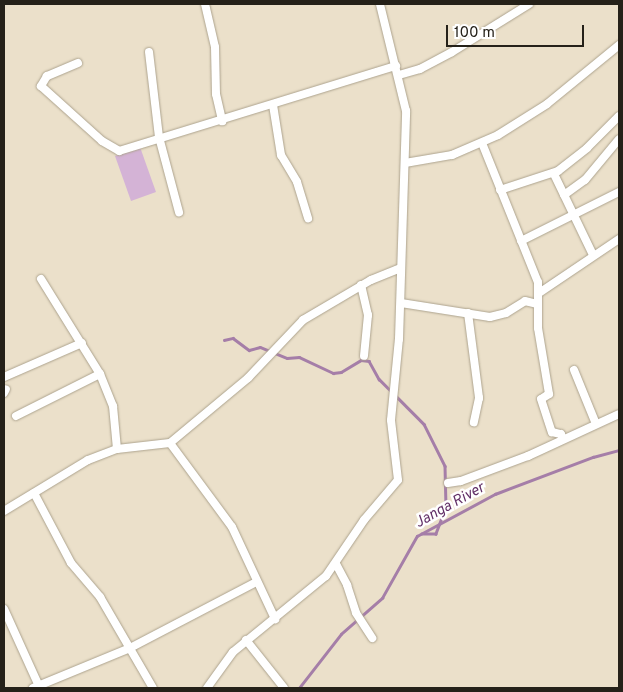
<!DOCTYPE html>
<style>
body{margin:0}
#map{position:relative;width:623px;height:692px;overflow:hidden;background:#ebe0ca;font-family:Overpass,sans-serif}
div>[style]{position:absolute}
.green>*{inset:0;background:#d4b3d6}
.stream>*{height:2.5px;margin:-1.25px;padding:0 1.25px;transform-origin:1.25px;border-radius:1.25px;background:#a57ea8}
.roads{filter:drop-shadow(0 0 1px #ada38e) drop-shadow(0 0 1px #ada38e)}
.street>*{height:8px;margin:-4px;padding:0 4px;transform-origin:4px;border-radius:4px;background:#fff}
span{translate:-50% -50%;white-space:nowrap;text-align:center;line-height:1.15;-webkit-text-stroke:5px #fff;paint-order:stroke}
.water-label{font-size:15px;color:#612f66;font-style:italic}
.frame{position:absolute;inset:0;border:5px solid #252119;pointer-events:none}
.scale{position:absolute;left:446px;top:25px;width:138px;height:22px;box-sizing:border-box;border:2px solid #252119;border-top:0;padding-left:6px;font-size:15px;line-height:18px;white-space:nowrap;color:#252119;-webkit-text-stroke:4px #fff;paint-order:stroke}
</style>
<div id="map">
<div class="green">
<div style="clip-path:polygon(140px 147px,156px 192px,131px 201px,115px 156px)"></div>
</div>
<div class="stream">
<div style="left:224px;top:340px;width:9px;rotate:-13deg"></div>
<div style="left:233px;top:338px;width:20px;rotate:37deg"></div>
<div style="left:249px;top:350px;width:11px;rotate:-15deg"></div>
<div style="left:260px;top:347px;width:29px;rotate:22deg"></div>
<div style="left:287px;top:358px;width:12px;rotate:-5deg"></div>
<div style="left:299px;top:357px;width:38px;rotate:25deg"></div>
<div style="left:333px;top:373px;width:8px;rotate:-7deg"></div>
<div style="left:341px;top:372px;width:23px;rotate:-31deg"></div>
<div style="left:361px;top:360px;width:8px;rotate:7deg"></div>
<div style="left:369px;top:361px;width:21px;rotate:61deg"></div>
<div style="left:379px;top:379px;width:18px;rotate:45deg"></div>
<div style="left:396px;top:396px;width:40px;rotate:45deg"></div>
<div style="left:424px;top:424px;width:47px;rotate:63.4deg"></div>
<div style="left:445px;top:466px;width:40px;rotate:88.6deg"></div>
<div style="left:446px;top:506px;width:13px;rotate:108deg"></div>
<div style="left:442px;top:518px;width:17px;rotate:111deg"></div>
<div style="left:436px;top:534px;width:14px;rotate:180deg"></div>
<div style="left:299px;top:688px;width:68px;rotate:-52.1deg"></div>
<div style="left:341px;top:634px;width:55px;rotate:-41.3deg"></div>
<div style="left:382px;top:598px;width:71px;rotate:-60.6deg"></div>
<div style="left:417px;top:536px;width:89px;rotate:-28.3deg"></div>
<div style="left:495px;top:494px;width:105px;rotate:-20.7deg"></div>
<div style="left:593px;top:457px;width:27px;rotate:-15deg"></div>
</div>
<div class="roads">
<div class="street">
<div style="left:205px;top:4px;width:44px;rotate:76.9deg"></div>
<div style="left:215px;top:47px;width:47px;rotate:88.8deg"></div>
<div style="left:216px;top:94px;width:28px;rotate:77deg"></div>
<div style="left:149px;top:52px;width:86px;rotate:83.3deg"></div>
<div style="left:159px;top:137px;width:78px;rotate:75.1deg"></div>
<div style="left:78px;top:63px;width:34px;rotate:157deg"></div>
<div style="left:47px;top:76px;width:12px;rotate:121deg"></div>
<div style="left:41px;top:86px;width:82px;rotate:42deg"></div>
<div style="left:102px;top:141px;width:20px;rotate:30deg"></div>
<div style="left:119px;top:151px;width:290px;rotate:-17.1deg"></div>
<div style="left:399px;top:75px;width:22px;rotate:-16deg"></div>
<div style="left:420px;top:69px;width:36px;rotate:-28deg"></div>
<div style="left:452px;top:52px;width:91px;rotate:-31.9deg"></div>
<div style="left:273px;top:105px;width:51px;rotate:80.9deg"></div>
<div style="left:281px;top:155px;width:31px;rotate:59deg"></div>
<div style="left:297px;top:182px;width:38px;rotate:73deg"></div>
<div style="left:482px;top:143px;width:150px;rotate:68.1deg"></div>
<div style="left:538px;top:282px;width:46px;rotate:90deg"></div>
<div style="left:538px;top:328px;width:67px;rotate:80.5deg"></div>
<div style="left:549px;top:394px;width:9px;rotate:148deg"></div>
<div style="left:541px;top:399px;width:35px;rotate:72deg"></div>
<div style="left:552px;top:432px;width:9px;rotate:13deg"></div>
<div style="left:561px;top:434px;width:5px;rotate:68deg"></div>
<div style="left:405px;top:163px;width:48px;rotate:-9.7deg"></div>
<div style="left:452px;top:155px;width:50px;rotate:-23.5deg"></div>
<div style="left:498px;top:135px;width:58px;rotate:-32.3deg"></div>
<div style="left:547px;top:104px;width:93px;rotate:-39.3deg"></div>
<div style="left:554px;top:174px;width:90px;rotate:64.3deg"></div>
<div style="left:500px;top:190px;width:61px;rotate:-18.1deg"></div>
<div style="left:558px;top:171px;width:37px;rotate:-38deg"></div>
<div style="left:587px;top:148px;width:45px;rotate:-45deg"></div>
<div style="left:564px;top:195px;width:26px;rotate:-36deg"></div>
<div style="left:585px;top:180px;width:53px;rotate:-50.3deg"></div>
<div style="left:521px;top:241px;width:110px;rotate:-26.6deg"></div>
<div style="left:41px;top:279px;width:112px;rotate:58.2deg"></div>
<div style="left:100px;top:374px;width:35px;rotate:68deg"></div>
<div style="left:113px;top:406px;width:43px;rotate:84.7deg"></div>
<div style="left:361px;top:285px;width:31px;rotate:77deg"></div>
<div style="left:368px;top:315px;width:41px;rotate:95.6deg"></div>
<div style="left:539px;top:293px;width:97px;rotate:-34deg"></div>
<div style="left:401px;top:303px;width:90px;rotate:8.9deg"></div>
<div style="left:490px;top:317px;width:16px;rotate:-14deg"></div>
<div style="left:506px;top:313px;width:22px;rotate:-32deg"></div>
<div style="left:525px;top:301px;width:12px;rotate:14deg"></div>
<div style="left:468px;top:313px;width:86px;rotate:82.6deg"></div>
<div style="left:479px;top:398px;width:25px;rotate:102deg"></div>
<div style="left:574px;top:370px;width:58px;rotate:67.8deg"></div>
<div style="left:4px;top:377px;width:85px;rotate:-23.6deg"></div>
<div style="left:4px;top:393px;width:4px;rotate:-63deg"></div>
<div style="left:16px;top:416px;width:94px;rotate:-26.6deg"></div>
<div style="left:170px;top:443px;width:104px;rotate:53.6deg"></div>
<div style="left:232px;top:527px;width:102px;rotate:64.9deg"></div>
<div style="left:448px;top:483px;width:13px;rotate:-9deg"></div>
<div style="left:461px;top:481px;width:72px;rotate:-20.5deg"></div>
<div style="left:528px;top:456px;width:100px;rotate:-24.8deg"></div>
<div style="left:34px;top:493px;width:79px;rotate:62.1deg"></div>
<div style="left:71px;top:563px;width:45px;rotate:49.5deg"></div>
<div style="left:100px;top:597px;width:105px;rotate:59.8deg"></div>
<div style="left:4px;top:511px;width:98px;rotate:-31.3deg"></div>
<div style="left:88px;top:460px;width:31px;rotate:-21deg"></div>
<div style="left:117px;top:449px;width:53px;rotate:-6.5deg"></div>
<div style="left:170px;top:443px;width:102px;rotate:-39.8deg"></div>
<div style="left:248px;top:378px;width:80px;rotate:-46.5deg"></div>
<div style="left:303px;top:320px;width:79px;rotate:-30.5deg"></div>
<div style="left:371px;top:280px;width:32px;rotate:-22deg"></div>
<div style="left:336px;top:564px;width:24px;rotate:62deg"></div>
<div style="left:347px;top:585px;width:29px;rotate:72deg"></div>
<div style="left:356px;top:613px;width:30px;rotate:57deg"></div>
<div style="left:4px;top:609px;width:85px;rotate:65.6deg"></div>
<div style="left:246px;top:640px;width:61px;rotate:51.6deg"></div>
<div style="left:33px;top:688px;width:105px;rotate:-22.4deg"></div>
<div style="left:130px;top:648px;width:142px;rotate:-27.6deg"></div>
<div style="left:207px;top:688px;width:44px;rotate:-54.2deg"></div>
<div style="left:233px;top:652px;width:120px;rotate:-39.3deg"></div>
<div style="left:326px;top:576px;width:68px;rotate:-55.8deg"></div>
<div style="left:364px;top:520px;width:52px;rotate:-49.6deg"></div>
<div style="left:398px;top:480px;width:60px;rotate:-96.7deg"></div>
<div style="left:391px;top:420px;width:81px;rotate:-84.4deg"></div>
<div style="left:399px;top:339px;width:228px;rotate:-88.2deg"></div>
<div style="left:406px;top:111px;width:110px;rotate:-103.7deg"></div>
</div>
</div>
<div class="water-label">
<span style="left:450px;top:506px;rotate:-29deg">Janga River</span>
</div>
<div class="frame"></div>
<div class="scale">100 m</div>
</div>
